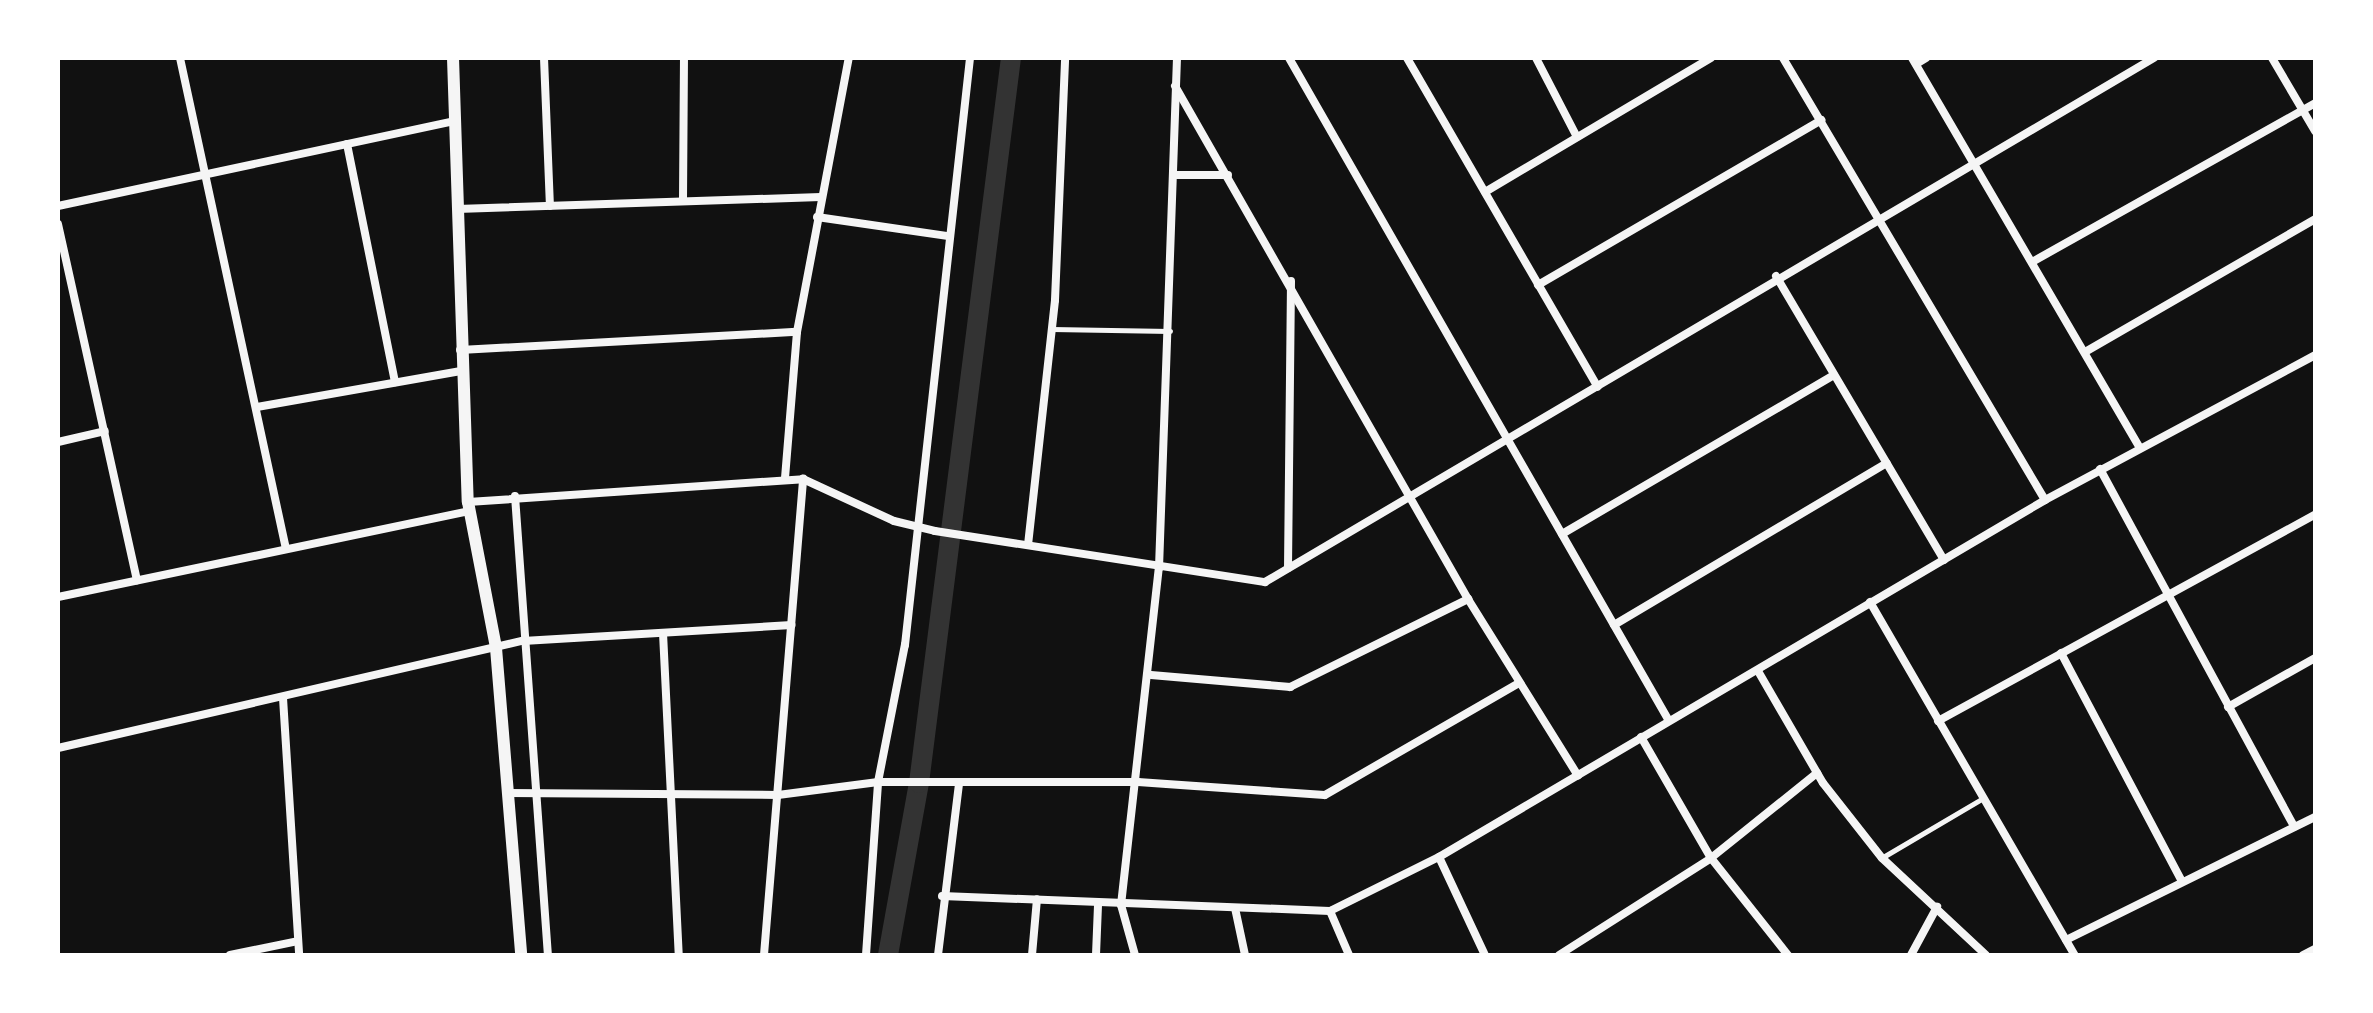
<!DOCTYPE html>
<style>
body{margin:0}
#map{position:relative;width:2373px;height:1013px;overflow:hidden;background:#111;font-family:"Exo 2",sans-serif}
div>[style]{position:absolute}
.canal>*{height:20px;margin:-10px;padding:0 10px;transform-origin:10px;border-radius:10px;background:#333}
.service>*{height:5px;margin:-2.5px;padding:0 2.5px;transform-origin:2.5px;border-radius:2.5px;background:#f5f5f5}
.minor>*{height:8px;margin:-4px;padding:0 4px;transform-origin:4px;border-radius:4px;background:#f5f5f5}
.tertiary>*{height:12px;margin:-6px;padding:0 6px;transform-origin:6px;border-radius:6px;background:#f5f5f5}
span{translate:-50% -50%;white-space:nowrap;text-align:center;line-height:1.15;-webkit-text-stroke:7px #fff;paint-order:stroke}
.frame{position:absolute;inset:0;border:60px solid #fff;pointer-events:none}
</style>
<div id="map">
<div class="canal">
<div style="left:888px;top:955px;width:175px;rotate:-79.8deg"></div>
<div style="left:919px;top:783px;width:731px;rotate:-82.77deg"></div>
</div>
<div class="service">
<div style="left:1052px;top:329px;width:118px;rotate:1deg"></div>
<div style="left:1883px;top:857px;width:116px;rotate:-30.5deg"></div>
</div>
<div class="minor">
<div style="left:180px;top:58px;width:502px;rotate:77.82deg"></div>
<div style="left:544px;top:58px;width:148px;rotate:87.7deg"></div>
<div style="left:1289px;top:58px;width:764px;rotate:60.18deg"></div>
<div style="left:1407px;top:58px;width:380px;rotate:59.9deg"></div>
<div style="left:1536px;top:58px;width:89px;rotate:62.6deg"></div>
<div style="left:1783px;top:58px;width:514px;rotate:59.34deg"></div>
<div style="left:1912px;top:58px;width:452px;rotate:59.7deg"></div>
<div style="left:2272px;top:58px;width:85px;rotate:59.5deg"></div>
<div style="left:1916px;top:64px;width:12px;rotate:-31deg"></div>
<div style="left:1175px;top:86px;width:591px;rotate:60.27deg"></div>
<div style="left:1468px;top:599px;width:208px;rotate:58.1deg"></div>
<div style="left:347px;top:144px;width:243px;rotate:78.6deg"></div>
<div style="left:1173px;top:175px;width:55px"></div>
<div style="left:1485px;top:192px;width:263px;rotate:-30.7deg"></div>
<div style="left:683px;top:199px;width:141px;rotate:-89.6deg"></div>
<div style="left:58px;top:206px;width:405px;rotate:-12.1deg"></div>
<div style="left:457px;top:209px;width:364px;rotate:-1.9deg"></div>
<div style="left:817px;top:217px;width:131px;rotate:8.3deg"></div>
<div style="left:58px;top:224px;width:365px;rotate:77.5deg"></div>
<div style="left:2032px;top:262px;width:325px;rotate:-29.3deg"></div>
<div style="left:1776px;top:276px;width:330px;rotate:59.4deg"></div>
<div style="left:1538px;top:285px;width:328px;rotate:-30.2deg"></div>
<div style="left:460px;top:350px;width:337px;rotate:-3.1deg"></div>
<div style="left:2085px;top:352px;width:266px;rotate:-30deg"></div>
<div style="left:257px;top:407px;width:207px;rotate:-10deg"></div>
<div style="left:58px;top:442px;width:48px;rotate:-13.2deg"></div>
<div style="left:2100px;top:469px;width:407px;rotate:61.5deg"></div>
<div style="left:785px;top:478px;width:146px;rotate:-85.3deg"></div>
<div style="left:797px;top:332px;width:279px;rotate:-79.3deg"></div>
<div style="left:515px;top:496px;width:460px;rotate:85.9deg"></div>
<div style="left:468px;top:502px;width:336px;rotate:-3.9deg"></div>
<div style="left:803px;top:479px;width:100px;rotate:24.8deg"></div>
<div style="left:894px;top:521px;width:42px;rotate:13.7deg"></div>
<div style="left:935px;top:531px;width:334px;rotate:8.8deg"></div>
<div style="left:1265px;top:582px;width:1032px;rotate:-30.52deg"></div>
<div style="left:1562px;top:534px;width:315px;rotate:-30.3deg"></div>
<div style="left:1028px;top:545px;width:246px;rotate:-83.7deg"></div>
<div style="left:1055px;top:300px;width:242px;rotate:-87.6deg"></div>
<div style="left:1288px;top:568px;width:287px;rotate:-89.4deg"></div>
<div style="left:58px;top:597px;width:421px;rotate:-11.8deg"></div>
<div style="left:1870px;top:602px;width:408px;rotate:59.9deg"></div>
<div style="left:1614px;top:625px;width:317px;rotate:-30.7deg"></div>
<div style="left:663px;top:633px;width:322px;rotate:87.2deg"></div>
<div style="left:2061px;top:653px;width:257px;rotate:62.1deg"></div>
<div style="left:1758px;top:671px;width:129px;rotate:59.9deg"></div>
<div style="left:1823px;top:783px;width:95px;rotate:51.8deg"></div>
<div style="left:1882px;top:858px;width:142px;rotate:43deg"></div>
<div style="left:1151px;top:675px;width:140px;rotate:4.9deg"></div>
<div style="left:1290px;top:687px;width:199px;rotate:-26.3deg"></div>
<div style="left:283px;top:698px;width:257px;rotate:86.4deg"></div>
<div style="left:2228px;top:707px;width:100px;rotate:-29.4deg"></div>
<div style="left:1938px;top:721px;width:430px;rotate:-28.7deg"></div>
<div style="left:1641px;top:737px;width:140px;rotate:60deg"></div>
<div style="left:1711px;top:858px;width:124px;rotate:51.6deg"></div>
<div style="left:58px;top:748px;width:477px;rotate:-13deg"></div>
<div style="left:523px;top:641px;width:269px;rotate:-3.4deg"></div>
<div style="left:508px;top:793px;width:270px;rotate:0.4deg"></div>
<div style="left:778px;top:795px;width:101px;rotate:-7.4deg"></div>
<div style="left:878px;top:782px;width:260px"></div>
<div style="left:1138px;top:782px;width:187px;rotate:4deg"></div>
<div style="left:1325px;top:795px;width:224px;rotate:-30deg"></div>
<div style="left:1439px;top:857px;width:108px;rotate:64.9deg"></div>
<div style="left:942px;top:896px;width:388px;rotate:2.2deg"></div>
<div style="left:1330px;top:911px;width:122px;rotate:-26.4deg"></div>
<div style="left:1439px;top:857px;width:703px;rotate:-30.5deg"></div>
<div style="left:2045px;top:500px;width:306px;rotate:-28.2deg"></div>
<div style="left:1235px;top:908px;width:48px;rotate:78deg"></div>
<div style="left:1330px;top:911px;width:48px;rotate:66.6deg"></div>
<div style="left:2066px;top:940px;width:278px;rotate:-26.3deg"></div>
<div style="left:230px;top:955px;width:69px;rotate:-11.6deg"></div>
<div style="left:764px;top:955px;width:478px;rotate:-85.3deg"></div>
<div style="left:866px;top:955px;width:173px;rotate:-86deg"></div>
<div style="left:878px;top:782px;width:140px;rotate:-78.9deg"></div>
<div style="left:905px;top:645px;width:591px;rotate:-83.68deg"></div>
<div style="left:938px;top:955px;width:172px;rotate:-83deg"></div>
<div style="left:1032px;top:955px;width:56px;rotate:-84.9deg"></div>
<div style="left:1096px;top:955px;width:50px;rotate:-87.7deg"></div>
<div style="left:1135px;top:955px;width:52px;rotate:-105.6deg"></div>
<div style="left:1121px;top:905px;width:339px;rotate:-83.6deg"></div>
<div style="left:1159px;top:568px;width:510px;rotate:-87.98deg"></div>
<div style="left:1559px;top:955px;width:180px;rotate:-32.5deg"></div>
<div style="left:1711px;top:858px;width:136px;rotate:-38.7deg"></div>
<div style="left:1911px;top:955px;width:55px;rotate:-61.6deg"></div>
<div style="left:2303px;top:955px;width:13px;rotate:-27deg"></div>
</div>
<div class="tertiary">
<div style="left:453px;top:58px;width:444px;rotate:88.1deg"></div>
<div style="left:468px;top:502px;width:149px;rotate:79.1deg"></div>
<div style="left:496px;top:648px;width:308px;rotate:85.3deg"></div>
</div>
<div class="frame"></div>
</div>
